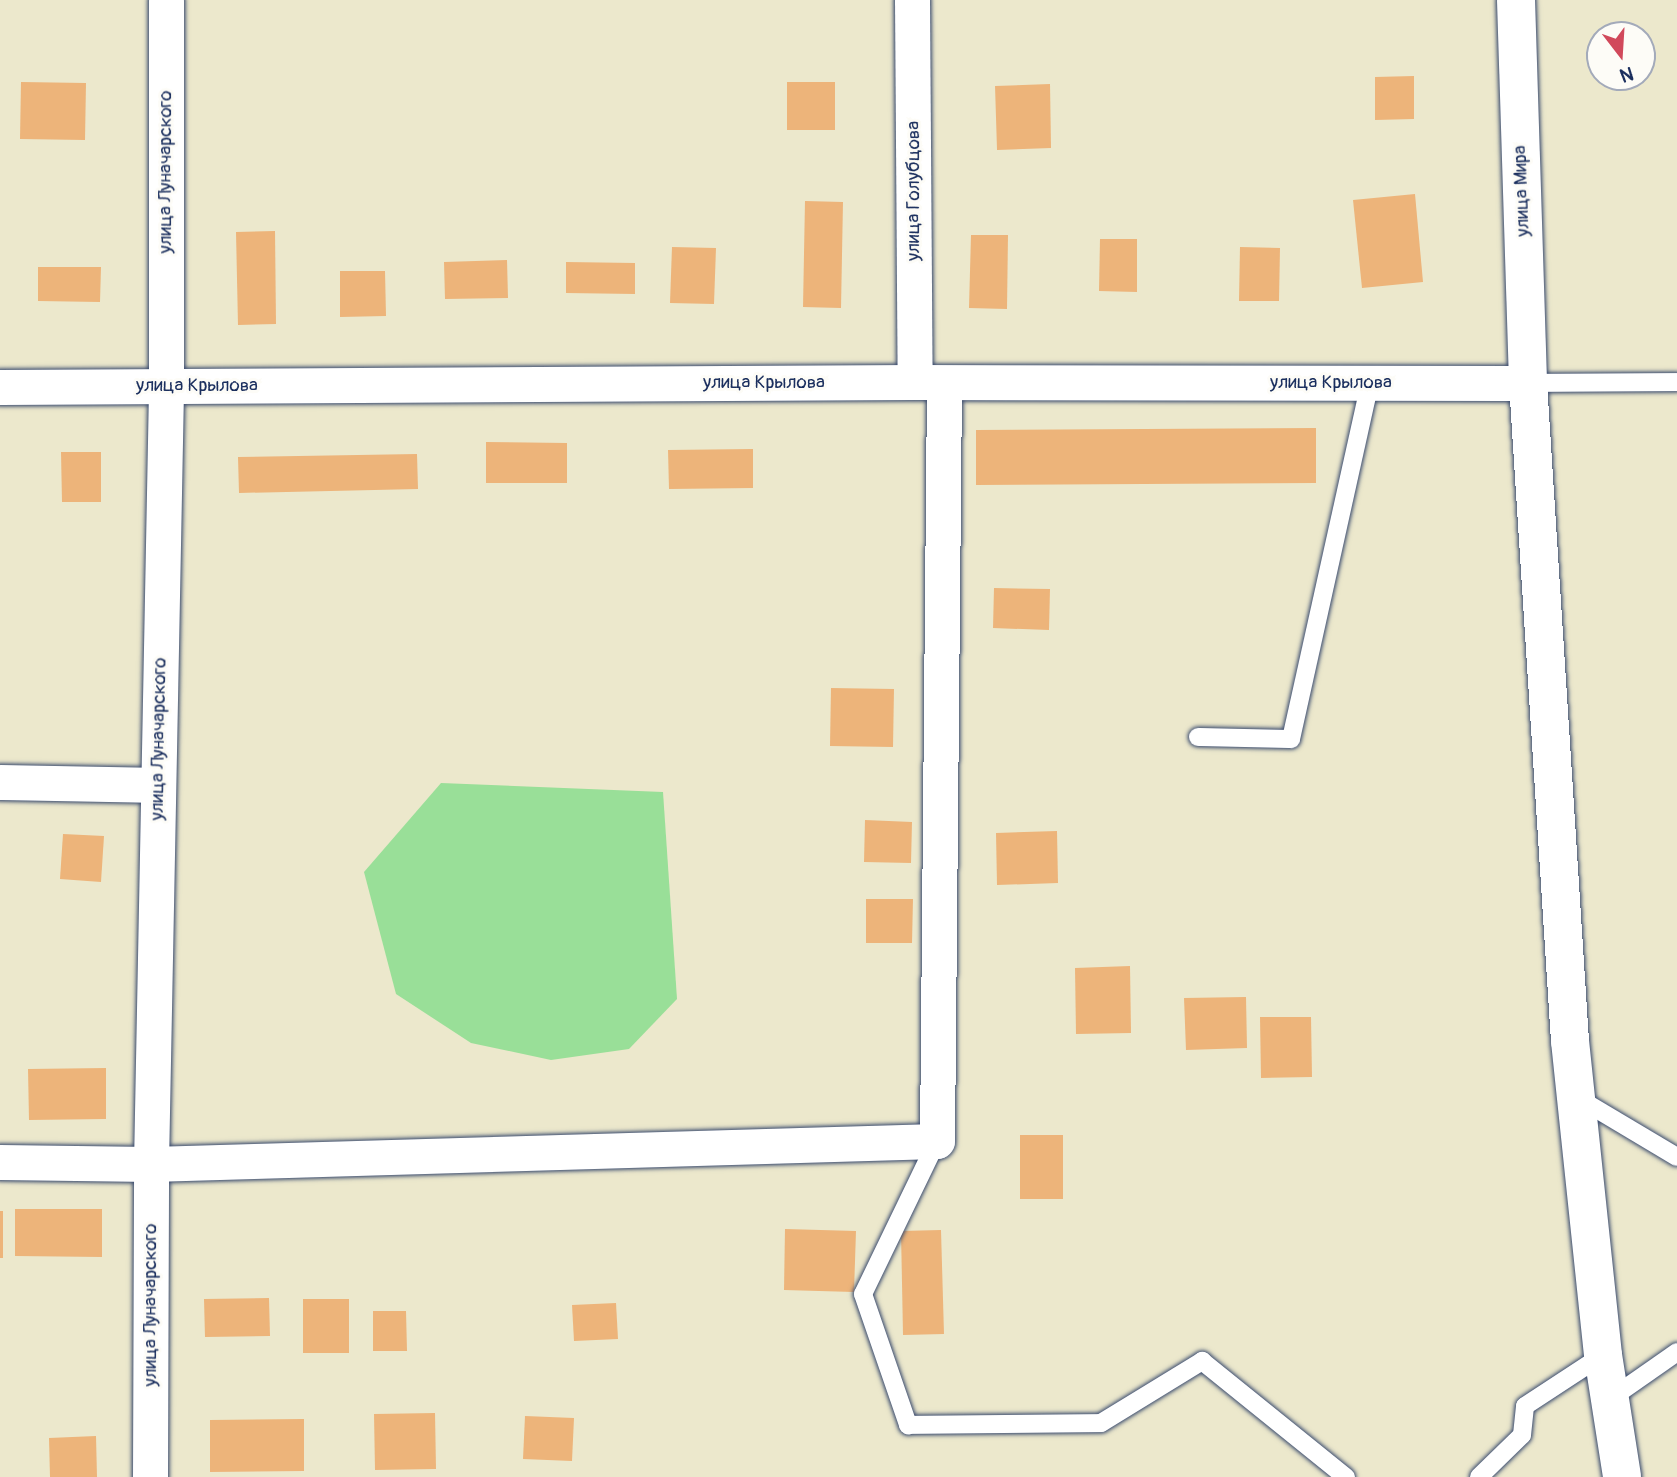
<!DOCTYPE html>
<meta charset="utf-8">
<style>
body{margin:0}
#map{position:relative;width:1677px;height:1477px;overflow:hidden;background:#ece8cc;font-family:Pangolin,sans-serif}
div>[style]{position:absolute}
.green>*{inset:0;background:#99df98}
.building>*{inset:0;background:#edb47a}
.roads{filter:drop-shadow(0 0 2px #3a4b6e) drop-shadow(0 0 2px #3a4b6e)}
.service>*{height:18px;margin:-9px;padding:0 9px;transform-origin:9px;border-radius:9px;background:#fff}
.minor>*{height:35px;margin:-17.5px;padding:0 17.5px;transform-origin:17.5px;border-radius:17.5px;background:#fff}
.tertiary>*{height:38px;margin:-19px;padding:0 19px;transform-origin:19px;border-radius:19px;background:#fff}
span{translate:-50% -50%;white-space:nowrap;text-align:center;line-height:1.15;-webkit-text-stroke:6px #fdfcf7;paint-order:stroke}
.street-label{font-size:19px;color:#1b2f5e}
.north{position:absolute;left:1586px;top:21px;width:70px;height:70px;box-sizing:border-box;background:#fdfcf7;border:2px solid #a3aaba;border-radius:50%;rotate:163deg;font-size:19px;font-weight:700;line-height:28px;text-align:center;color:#1b2f5e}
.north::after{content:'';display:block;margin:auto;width:24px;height:32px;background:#d1495b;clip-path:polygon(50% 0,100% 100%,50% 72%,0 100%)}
</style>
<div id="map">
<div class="green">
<div style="clip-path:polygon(441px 783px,663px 792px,677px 999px,629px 1049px,551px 1060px,471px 1043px,396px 994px,364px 872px)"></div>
</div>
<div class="building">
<div style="clip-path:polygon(1414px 76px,1414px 119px,1375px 120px,1375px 77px)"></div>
<div style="clip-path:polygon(21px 82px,86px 83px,85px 140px,20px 139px)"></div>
<div style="clip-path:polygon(787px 82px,835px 82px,835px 130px,787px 130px)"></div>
<div style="clip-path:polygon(1050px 84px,1051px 148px,997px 150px,995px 86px)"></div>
<div style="clip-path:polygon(1415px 194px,1423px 282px,1362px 288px,1353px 200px)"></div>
<div style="clip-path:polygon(805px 201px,843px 202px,841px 308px,803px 307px)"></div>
<div style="clip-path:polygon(275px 231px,276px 324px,238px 325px,236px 232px)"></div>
<div style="clip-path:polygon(971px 235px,1008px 235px,1007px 309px,969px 308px)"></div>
<div style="clip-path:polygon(1100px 239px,1137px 239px,1137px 292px,1099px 291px)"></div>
<div style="clip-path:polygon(672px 247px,716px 248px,714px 304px,670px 303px)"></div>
<div style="clip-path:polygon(1240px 247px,1280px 248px,1279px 301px,1239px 301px)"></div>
<div style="clip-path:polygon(507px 260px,508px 298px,445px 299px,444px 262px)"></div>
<div style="clip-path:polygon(566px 262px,635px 263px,635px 294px,566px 293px)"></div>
<div style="clip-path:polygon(38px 267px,101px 267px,100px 302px,38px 301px)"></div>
<div style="clip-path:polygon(340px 271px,385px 271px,386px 316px,340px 317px)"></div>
<div style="clip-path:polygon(1316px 428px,1316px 483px,976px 485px,976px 430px)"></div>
<div style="clip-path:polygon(486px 442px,567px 443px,567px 483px,486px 483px)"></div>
<div style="clip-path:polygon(753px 449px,753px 488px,669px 489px,668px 450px)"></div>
<div style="clip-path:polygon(61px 452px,101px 452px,101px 502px,62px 502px)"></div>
<div style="clip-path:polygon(417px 454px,418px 489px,239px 493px,238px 457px)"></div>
<div style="clip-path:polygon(994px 588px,1050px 589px,1049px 630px,993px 628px)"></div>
<div style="clip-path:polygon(831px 688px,894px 689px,893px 747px,830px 746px)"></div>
<div style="clip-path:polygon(865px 820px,912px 822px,911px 863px,864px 862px)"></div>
<div style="clip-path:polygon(1057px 831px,1058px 883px,997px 885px,996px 833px)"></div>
<div style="clip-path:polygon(63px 834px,104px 836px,101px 882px,60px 879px)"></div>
<div style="clip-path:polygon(866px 899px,913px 899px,912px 943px,866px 943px)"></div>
<div style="clip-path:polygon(1130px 966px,1131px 1033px,1076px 1034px,1075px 968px)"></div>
<div style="clip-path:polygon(1246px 997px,1247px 1048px,1186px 1050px,1184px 998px)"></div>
<div style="clip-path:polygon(1260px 1017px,1311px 1017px,1312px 1077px,1261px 1078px)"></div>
<div style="clip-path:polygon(106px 1068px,106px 1119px,29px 1120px,28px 1069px)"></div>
<div style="clip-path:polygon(1020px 1135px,1063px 1135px,1063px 1199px,1020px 1199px)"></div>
<div style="clip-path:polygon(15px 1209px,102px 1209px,102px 1257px,15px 1256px)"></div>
<div style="clip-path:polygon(0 1211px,3px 1211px,3px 1258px,0 1258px)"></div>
<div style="clip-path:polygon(785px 1229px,856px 1231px,854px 1292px,784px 1290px)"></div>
<div style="clip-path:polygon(941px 1230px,944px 1334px,903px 1335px,901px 1231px)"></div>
<div style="clip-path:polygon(269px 1298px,270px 1336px,205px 1337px,204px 1299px)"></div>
<div style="clip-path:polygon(303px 1299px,349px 1299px,349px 1353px,303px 1353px)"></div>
<div style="clip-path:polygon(616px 1303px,618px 1339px,574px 1341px,572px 1305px)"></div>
<div style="clip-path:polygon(373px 1311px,406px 1311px,407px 1351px,373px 1351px)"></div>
<div style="clip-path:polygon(435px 1413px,436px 1469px,375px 1470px,374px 1414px)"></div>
<div style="clip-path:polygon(525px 1416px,574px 1418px,572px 1461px,523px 1459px)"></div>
<div style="clip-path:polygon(304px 1419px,304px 1471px,210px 1472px,210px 1420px)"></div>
<div style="clip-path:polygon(96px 1436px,97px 1477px,50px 1477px,49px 1438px)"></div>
</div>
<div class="roads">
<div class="service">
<div style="left:1528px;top:383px;width:149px;rotate:-0.4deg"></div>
<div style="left:1198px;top:737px;width:93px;rotate:1.2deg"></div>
<div style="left:1291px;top:739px;width:365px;rotate:-77.5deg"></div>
<div style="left:1578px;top:1098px;width:115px;rotate:30.8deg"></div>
<div style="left:937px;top:1141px;width:170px;rotate:115.8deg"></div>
<div style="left:863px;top:1294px;width:139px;rotate:71deg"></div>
<div style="left:908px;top:1425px;width:193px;rotate:-0.6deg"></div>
<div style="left:1101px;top:1423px;width:119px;rotate:-31.5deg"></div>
<div style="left:1202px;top:1361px;width:185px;rotate:38.9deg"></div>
<div style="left:1610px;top:1399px;width:82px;rotate:-35deg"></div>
<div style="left:1479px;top:1477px;width:60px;rotate:-44.3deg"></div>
<div style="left:1522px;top:1435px;width:29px;rotate:-84deg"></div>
<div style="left:1525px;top:1406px;width:93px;rotate:-33.2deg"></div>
</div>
<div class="minor">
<div style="left:912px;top:0;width:382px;rotate:89.6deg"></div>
<div style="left:0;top:387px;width:915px;rotate:-0.31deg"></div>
<div style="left:915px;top:382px;width:613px;rotate:0.09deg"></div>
<div style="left:0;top:782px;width:158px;rotate:1.1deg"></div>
<div style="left:0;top:1162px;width:151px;rotate:0.8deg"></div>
<div style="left:151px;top:1164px;width:786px;rotate:-1.68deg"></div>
<div style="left:937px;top:1141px;width:758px;rotate:-89.47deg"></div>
<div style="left:150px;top:1477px;width:313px;rotate:-89.8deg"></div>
<div style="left:151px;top:1164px;width:777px;rotate:-88.89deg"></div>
<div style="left:166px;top:387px;width:387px;rotate:-90deg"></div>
</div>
<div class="tertiary">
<div style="left:1516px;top:0;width:383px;rotate:88.2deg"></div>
<div style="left:1528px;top:383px;width:659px;rotate:86.35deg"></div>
<div style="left:1570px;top:1041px;width:316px;rotate:84deg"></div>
<div style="left:1603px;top:1355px;width:123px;rotate:81.1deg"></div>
</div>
</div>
<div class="street-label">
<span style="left:166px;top:172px;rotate:-90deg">улица Луначарского</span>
<span style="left:914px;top:191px;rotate:-90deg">улица Голубцова</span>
<span style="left:1522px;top:191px;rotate:-92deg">улица Мира</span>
<span style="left:764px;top:383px">улица Крылова</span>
<span style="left:1331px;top:383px">улица Крылова</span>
<span style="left:197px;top:386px">улица Крылова</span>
<span style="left:159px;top:739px;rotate:-89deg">улица Луначарского</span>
<span style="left:151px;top:1305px;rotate:-90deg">улица Луначарского</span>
</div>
<div class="north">N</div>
</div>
